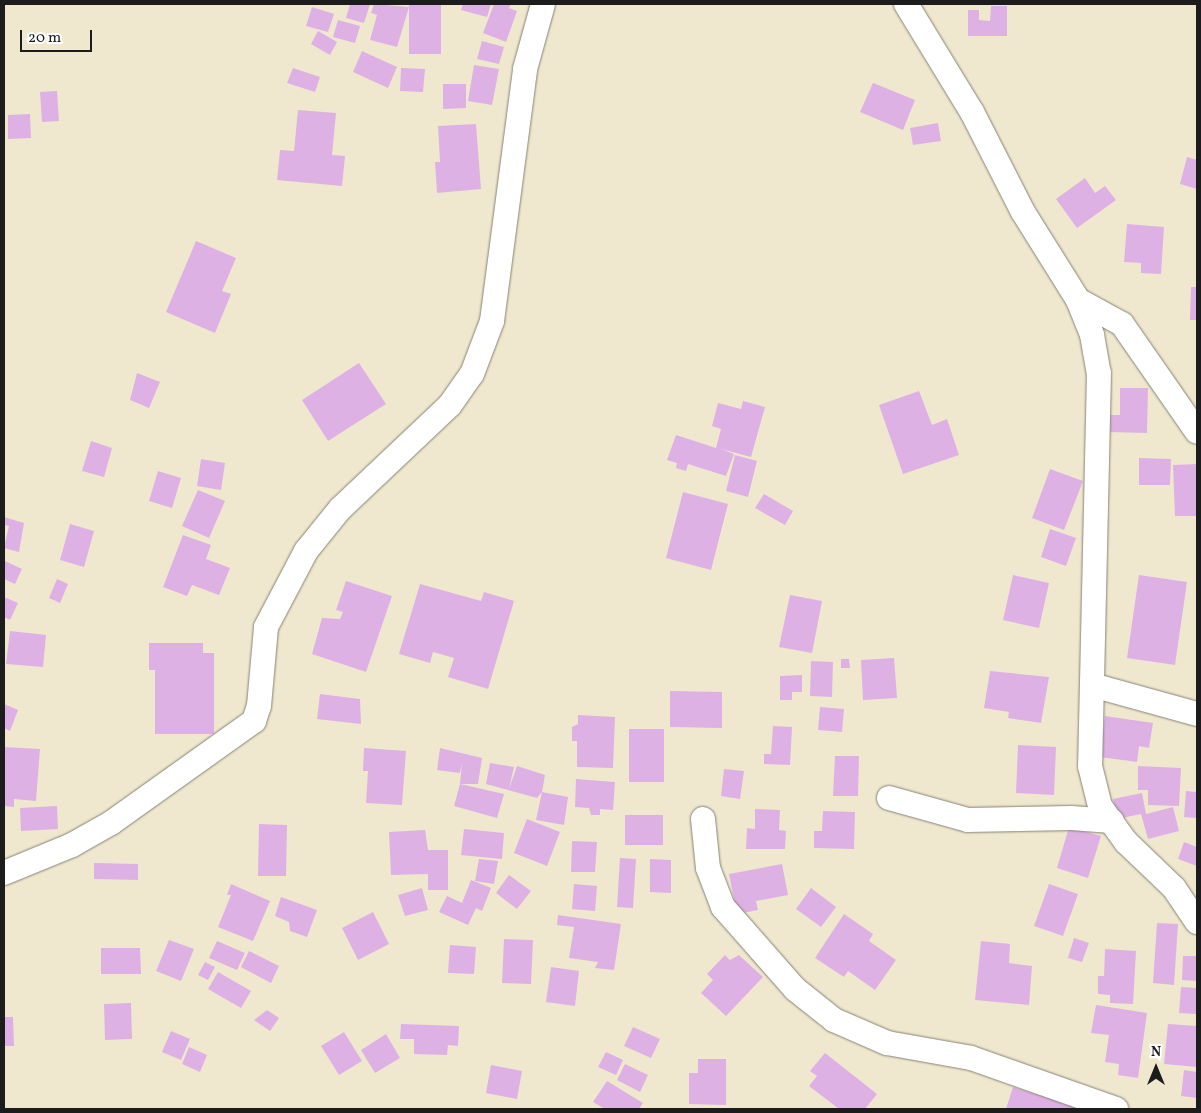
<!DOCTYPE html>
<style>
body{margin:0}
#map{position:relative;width:1201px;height:1113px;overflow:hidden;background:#efe8cf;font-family:Vollkorn,serif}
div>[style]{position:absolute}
.building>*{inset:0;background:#deb1e5}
.roads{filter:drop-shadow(0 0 1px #868276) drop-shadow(0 0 1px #868276)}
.minor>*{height:24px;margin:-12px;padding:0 12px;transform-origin:12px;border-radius:12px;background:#fff}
span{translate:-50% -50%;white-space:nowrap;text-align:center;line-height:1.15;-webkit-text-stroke:4px #fff;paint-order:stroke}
.frame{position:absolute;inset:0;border:5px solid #1c1c1c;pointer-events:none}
.north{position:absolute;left:1131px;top:1043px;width:50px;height:50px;-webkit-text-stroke:4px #fff;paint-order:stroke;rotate:0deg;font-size:14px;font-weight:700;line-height:20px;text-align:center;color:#1c1c1c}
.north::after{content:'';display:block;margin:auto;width:18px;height:22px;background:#1c1c1c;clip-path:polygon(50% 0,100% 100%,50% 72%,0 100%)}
.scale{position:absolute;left:20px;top:30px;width:72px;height:22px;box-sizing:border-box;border:2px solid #1c1c1c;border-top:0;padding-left:6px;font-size:15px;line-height:18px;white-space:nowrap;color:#1c1c1c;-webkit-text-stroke:4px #fff;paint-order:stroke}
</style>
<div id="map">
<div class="building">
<div style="clip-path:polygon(350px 4px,370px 4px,364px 23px,346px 18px)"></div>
<div style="clip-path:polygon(374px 4px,409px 7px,397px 47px,370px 40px,377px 15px,371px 13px)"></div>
<div style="clip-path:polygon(409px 4px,441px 4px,441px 54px,409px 54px)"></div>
<div style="clip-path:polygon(463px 4px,491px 4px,487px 17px,461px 10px)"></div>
<div style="clip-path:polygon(494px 4px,511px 4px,509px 8px,517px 11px,506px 42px,483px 33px)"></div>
<div style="clip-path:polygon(991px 6px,1007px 6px,1007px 36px,968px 36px,968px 10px,979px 10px,979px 20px,990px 21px)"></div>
<div style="clip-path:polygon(312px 7px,334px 14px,328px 32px,306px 26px)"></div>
<div style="clip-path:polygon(338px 20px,360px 26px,355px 43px,333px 37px)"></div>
<div style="clip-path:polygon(318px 31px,337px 42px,330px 55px,311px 44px)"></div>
<div style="clip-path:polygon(482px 41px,504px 47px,499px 64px,477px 59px)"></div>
<div style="clip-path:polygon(362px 51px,397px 67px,388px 88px,353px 72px)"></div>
<div style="clip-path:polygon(474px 65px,499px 69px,492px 105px,468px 101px)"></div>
<div style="clip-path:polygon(293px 68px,320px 77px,315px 92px,287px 83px)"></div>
<div style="clip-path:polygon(401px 68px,425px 69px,423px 92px,400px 91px)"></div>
<div style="clip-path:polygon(873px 83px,915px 100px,903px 130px,860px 112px)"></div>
<div style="clip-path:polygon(443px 84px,466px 84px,466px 108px,443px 109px)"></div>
<div style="clip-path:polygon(57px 91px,59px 121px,42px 122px,40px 92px)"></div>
<div style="clip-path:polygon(298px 110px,336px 113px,332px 155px,345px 156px,342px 186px,277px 180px,280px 150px,294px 151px)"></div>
<div style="clip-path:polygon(30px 114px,31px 138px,8px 139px,8px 115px)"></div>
<div style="clip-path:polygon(938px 123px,941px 141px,913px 145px,910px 128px)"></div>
<div style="clip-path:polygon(476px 124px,481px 189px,437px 193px,435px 162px,440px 162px,438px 126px)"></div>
<div style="clip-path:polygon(1187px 157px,1197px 160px,1197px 189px,1180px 184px)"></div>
<div style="clip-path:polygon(1085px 178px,1095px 193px,1105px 186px,1116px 200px,1077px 228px,1056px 199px)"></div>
<div style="clip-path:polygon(1127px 224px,1164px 227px,1161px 274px,1141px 273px,1141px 263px,1124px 262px)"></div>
<div style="clip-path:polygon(196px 241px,236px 258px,222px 291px,231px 294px,215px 333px,166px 312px)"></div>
<div style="clip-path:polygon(1191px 287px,1197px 287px,1197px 320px,1190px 320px)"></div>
<div style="clip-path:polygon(359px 363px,386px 404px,328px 441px,302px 400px)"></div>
<div style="clip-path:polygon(137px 373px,160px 382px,149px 408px,130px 400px)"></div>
<div style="clip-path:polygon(1120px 388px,1148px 388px,1147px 433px,1107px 432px,1107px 415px,1120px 415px)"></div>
<div style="clip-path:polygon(919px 391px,932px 425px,947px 419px,959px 455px,903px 474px,879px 405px)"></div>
<div style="clip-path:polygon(743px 401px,765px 407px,751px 457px,721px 449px,734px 454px,726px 476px,688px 464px,686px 471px,676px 468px,677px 463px,667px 460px,676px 435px,716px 448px,721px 429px,712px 426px,718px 403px,741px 409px)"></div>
<div style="clip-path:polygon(91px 441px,112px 448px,104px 477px,82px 471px)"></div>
<div style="clip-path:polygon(735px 455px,757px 461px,748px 497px,726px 491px)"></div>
<div style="clip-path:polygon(1139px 458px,1171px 459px,1170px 485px,1139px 485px)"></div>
<div style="clip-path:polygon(201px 459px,225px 463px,221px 490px,197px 486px)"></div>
<div style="clip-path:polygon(1197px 464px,1197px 516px,1175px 516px,1173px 465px)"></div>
<div style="clip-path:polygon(1050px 469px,1083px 481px,1064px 530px,1032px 518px)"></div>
<div style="clip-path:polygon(158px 471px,181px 478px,172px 508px,149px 501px)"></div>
<div style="clip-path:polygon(198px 490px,225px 501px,209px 538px,182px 526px)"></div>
<div style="clip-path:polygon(683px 492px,728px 504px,711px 570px,666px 558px)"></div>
<div style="clip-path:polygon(764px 494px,793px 511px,785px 525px,755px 508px)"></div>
<div style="clip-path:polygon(4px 517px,24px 523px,19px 552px,4px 548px,9px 526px,4px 525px)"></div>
<div style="clip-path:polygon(70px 524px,94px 531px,84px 567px,60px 560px)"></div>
<div style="clip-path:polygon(1050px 529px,1076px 538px,1066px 566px,1041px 557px)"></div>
<div style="clip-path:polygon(183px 535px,211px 545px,206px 559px,230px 568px,219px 595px,192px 585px,187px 596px,163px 587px)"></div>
<div style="clip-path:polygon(5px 561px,22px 569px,15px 584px,4px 579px)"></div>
<div style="clip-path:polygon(1013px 575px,1049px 583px,1039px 628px,1003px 620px)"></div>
<div style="clip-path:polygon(1139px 575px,1187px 582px,1175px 665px,1127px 658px)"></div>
<div style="clip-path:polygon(57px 579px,68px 584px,60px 603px,49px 598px)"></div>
<div style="clip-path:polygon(346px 581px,392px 596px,366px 672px,312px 654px,322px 618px,340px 619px,343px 612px,336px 610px)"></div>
<div style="clip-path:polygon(420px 584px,481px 601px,484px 592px,514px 601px,488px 689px,448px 677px,454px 658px,433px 652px,430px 663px,399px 654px)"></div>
<div style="clip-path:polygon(790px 595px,822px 601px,812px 653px,779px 647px)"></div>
<div style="clip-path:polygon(4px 597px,18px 603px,10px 620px,4px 617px)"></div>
<div style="clip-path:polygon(10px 631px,46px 635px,43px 667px,6px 664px)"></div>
<div style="clip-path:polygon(149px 643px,203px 643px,203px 653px,214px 653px,214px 734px,155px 734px,155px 670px,149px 670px)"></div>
<div style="clip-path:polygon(894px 658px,897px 698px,863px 700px,861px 660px)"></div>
<div style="clip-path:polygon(841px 659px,849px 659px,850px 668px,841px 668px)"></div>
<div style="clip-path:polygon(811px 661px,833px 662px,832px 697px,810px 696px)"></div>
<div style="clip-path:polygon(990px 671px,1049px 677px,1041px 723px,1008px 718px,1009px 712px,984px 708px)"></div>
<div style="clip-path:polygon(802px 675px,802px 692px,792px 692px,792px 700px,780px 700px,780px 676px)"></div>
<div style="clip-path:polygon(670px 691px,722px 692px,722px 728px,670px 727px)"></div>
<div style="clip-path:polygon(320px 694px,360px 699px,361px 724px,317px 719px)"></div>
<div style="clip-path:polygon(4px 704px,18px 710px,10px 731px,4px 728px)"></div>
<div style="clip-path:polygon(820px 707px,844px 709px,842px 732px,818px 730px)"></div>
<div style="clip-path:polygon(578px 715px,615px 717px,613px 768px,577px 767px,577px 741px,572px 741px,572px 727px,578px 724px)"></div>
<div style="clip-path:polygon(1105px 716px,1153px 723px,1149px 748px,1139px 746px,1137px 762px,1100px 757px)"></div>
<div style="clip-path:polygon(773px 726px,792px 727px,790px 765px,764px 764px,764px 754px,771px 754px)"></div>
<div style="clip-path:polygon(629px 729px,664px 729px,664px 782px,629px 782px)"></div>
<div style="clip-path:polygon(1018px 745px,1056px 747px,1054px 795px,1016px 793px)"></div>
<div style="clip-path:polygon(4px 747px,40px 749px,36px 801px,14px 799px,14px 807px,4px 806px)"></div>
<div style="clip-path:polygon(364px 748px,406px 751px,402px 805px,366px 803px,368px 771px,363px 771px)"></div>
<div style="clip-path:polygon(440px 748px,482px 758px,478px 784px,460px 784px,462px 763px,460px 773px,437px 770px)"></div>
<div style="clip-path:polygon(835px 756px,859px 756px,858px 796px,833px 796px)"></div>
<div style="clip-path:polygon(490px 763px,514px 767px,509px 789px,517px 766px,545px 775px,542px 792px,537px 798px,486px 784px)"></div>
<div style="clip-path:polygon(1138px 766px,1181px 768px,1179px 806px,1148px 805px,1148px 790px,1138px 790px)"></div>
<div style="clip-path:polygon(724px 769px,744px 771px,740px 799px,721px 796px)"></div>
<div style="clip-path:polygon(576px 779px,615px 782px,613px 810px,600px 809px,600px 815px,591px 815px,589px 808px,575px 807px)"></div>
<div style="clip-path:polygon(460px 784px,504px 794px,497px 818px,454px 806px)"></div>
<div style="clip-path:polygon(1186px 791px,1197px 792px,1197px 818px,1184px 817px)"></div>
<div style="clip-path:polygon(542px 792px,568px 797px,564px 825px,536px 820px)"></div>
<div style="clip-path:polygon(1142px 793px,1146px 814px,1173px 807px,1179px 831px,1148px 839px,1141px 814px,1117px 819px,1113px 799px)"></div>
<div style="clip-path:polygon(57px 806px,58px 829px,21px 831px,20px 808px)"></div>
<div style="clip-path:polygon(755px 809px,780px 810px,779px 830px,786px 831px,785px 849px,746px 849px,747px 828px,755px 829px)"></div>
<div style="clip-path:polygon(823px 811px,855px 812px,854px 849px,814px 848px,814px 831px,822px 831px)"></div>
<div style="clip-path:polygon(625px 815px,663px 815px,663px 845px,625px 845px)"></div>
<div style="clip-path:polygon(527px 819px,560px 832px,547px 866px,514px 853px)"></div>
<div style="clip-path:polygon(259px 824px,287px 825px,286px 876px,258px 876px)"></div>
<div style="clip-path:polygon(1069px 827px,1101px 836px,1088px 878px,1057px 868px)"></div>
<div style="clip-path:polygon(464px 829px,504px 833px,502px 859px,461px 855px)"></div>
<div style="clip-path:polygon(425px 830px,428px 850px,448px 850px,448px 890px,428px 890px,428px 874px,391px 875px,389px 832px)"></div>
<div style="clip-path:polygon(572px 841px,597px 842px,595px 872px,571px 872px)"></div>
<div style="clip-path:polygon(1184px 842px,1197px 847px,1197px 866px,1178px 859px)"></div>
<div style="clip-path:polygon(620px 858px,636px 859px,633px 908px,617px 907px)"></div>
<div style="clip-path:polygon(479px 859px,498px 861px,494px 884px,475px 881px)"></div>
<div style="clip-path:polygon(650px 859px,671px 860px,671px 893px,650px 892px)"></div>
<div style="clip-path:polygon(94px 863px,138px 864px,138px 880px,94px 879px)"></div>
<div style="clip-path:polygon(782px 864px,788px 895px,756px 901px,758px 910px,737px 914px,729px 874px)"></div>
<div style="clip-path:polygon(509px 875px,531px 891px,517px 909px,496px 893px)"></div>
<div style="clip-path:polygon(471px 880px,491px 888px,482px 911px,476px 908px,468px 925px,439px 912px,447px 896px,462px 903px)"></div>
<div style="clip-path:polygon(231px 884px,270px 901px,253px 941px,218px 927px,231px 895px,227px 895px)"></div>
<div style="clip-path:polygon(574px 884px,597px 886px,595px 911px,572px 909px)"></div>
<div style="clip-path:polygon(1049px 884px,1078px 894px,1063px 936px,1034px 926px)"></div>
<div style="clip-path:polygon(422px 888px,428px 910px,405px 916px,398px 895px)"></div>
<div style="clip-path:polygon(811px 888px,836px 907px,821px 927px,796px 909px)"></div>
<div style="clip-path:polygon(281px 897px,317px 910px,307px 937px,290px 931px,289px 922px,275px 916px)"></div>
<div style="clip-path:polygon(373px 912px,389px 944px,358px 960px,342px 928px)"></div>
<div style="clip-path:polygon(844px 914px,873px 934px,869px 941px,896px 960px,875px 990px,848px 971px,844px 977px,815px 958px)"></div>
<div style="clip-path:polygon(558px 915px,621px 924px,614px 970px,595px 968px,598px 962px,569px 958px,574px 927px,557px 925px)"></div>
<div style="clip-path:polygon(1157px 923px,1178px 924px,1174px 985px,1153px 983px)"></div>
<div style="clip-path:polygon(1074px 938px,1089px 943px,1082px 962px,1068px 958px)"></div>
<div style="clip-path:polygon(504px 939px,533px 940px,531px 984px,502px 983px)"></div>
<div style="clip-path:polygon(169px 940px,194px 949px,181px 981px,156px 971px)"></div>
<div style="clip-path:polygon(217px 941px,245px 953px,237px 970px,209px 958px)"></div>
<div style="clip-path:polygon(981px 941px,1010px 944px,1009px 963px,1032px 966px,1029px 1005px,975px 1000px)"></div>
<div style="clip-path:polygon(450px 945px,476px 947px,474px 974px,448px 973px)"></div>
<div style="clip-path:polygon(101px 948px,140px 948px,141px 974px,101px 974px)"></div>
<div style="clip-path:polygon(1105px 949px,1136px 951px,1133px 1004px,1110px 1003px,1110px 995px,1098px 994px,1098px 976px,1104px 976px)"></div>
<div style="clip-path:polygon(249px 951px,279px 966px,271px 983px,241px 967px)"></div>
<div style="clip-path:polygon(725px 955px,730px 960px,739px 955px,763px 977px,726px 1016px,701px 993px,713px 980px,707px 974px)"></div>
<div style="clip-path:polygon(1183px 956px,1197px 956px,1197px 981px,1182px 980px)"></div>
<div style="clip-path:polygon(205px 962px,215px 967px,208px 980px,198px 975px)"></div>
<div style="clip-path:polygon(551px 967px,579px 971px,575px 1006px,546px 1002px)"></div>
<div style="clip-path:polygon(218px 972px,251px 991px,241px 1008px,208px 989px)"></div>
<div style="clip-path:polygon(1181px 987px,1197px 988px,1196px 1014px,1179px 1013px)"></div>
<div style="clip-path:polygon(131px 1003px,132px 1039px,105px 1040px,104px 1004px)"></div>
<div style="clip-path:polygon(1096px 1005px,1147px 1013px,1138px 1078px,1118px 1075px,1119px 1064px,1105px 1062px,1109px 1035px,1091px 1033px)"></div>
<div style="clip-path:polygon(267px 1010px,279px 1018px,270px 1031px,254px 1020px)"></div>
<div style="clip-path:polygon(4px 1017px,13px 1017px,14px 1046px,4px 1046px)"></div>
<div style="clip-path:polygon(401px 1024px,459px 1026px,458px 1046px,448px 1045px,447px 1055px,414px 1054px,414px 1039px,400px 1039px)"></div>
<div style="clip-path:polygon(1168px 1024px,1197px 1026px,1197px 1067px,1164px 1064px)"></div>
<div style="clip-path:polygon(633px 1027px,660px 1039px,651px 1058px,624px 1046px)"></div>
<div style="clip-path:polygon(171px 1031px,190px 1039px,181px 1060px,162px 1052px)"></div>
<div style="clip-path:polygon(344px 1032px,362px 1061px,339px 1075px,321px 1046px)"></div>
<div style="clip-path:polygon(386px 1034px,400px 1058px,375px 1073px,361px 1050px)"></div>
<div style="clip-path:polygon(189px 1047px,207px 1055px,200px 1072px,182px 1064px)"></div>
<div style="clip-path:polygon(606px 1052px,623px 1060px,616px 1075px,598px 1067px)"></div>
<div style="clip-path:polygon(825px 1053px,877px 1094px,865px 1109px,839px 1109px,809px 1086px,817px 1076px,810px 1071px)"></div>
<div style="clip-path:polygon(698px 1059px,726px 1059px,726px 1105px,689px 1104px,689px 1073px,698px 1073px)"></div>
<div style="clip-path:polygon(625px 1064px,648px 1075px,640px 1092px,617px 1080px)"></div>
<div style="clip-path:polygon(491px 1065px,522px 1071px,517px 1099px,486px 1093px)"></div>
<div style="clip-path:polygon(1184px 1070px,1197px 1072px,1197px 1098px,1181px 1096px)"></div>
<div style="clip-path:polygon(607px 1081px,643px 1103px,639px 1109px,605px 1109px,593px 1102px)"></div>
<div style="clip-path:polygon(1013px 1087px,1077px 1107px,1076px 1109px,1006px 1109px)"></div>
</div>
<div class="roads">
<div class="minor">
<div style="left:906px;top:4px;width:127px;rotate:58.6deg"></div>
<div style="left:972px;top:112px;width:112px;rotate:63deg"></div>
<div style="left:1023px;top:212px;width:104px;rotate:58deg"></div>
<div style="left:1078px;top:300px;width:38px;rotate:68deg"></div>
<div style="left:1092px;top:335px;width:39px;rotate:80deg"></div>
<div style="left:1099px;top:373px;width:393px;rotate:91.3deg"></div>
<div style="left:1090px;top:766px;width:41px;rotate:76deg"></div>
<div style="left:1100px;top:806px;width:44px;rotate:54.2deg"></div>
<div style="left:1126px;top:842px;width:66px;rotate:43.8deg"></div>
<div style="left:1174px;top:888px;width:41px;rotate:55.9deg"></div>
<div style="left:1078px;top:300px;width:50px;rotate:28.6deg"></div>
<div style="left:1122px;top:324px;width:131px;rotate:55.2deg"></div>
<div style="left:1092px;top:685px;width:109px;rotate:15.4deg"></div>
<div style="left:889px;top:798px;width:82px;rotate:15.6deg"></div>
<div style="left:968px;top:820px;width:103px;rotate:-1.1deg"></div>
<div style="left:1071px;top:818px;width:41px;rotate:4.2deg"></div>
<div style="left:703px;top:819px;width:49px;rotate:84.2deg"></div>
<div style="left:708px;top:868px;width:42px;rotate:69deg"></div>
<div style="left:723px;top:907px;width:109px;rotate:48.7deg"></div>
<div style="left:795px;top:989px;width:50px;rotate:38.5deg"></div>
<div style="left:834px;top:1020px;width:58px;rotate:23.5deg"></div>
<div style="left:887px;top:1043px;width:85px;rotate:10.1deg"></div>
<div style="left:971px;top:1058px;width:154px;rotate:19.4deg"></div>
<div style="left:4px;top:873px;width:74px;rotate:-22.4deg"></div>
<div style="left:72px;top:845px;width:45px;rotate:-29.4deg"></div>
<div style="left:111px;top:823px;width:176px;rotate:-35.5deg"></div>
<div style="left:254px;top:721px;width:16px;rotate:-72deg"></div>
<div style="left:259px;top:706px;width:79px;rotate:-84.9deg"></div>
<div style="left:266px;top:627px;width:86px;rotate:-62.2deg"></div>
<div style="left:306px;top:551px;width:54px;rotate:-51deg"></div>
<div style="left:340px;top:509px;width:151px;rotate:-43.4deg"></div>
<div style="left:450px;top:405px;width:38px;rotate:-55deg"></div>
<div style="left:472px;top:374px;width:57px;rotate:-69.3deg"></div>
<div style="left:492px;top:321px;width:254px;rotate:-82.5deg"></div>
<div style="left:525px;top:69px;width:67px;rotate:-74.5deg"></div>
</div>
</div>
<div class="frame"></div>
<div class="north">N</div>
<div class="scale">20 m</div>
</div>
